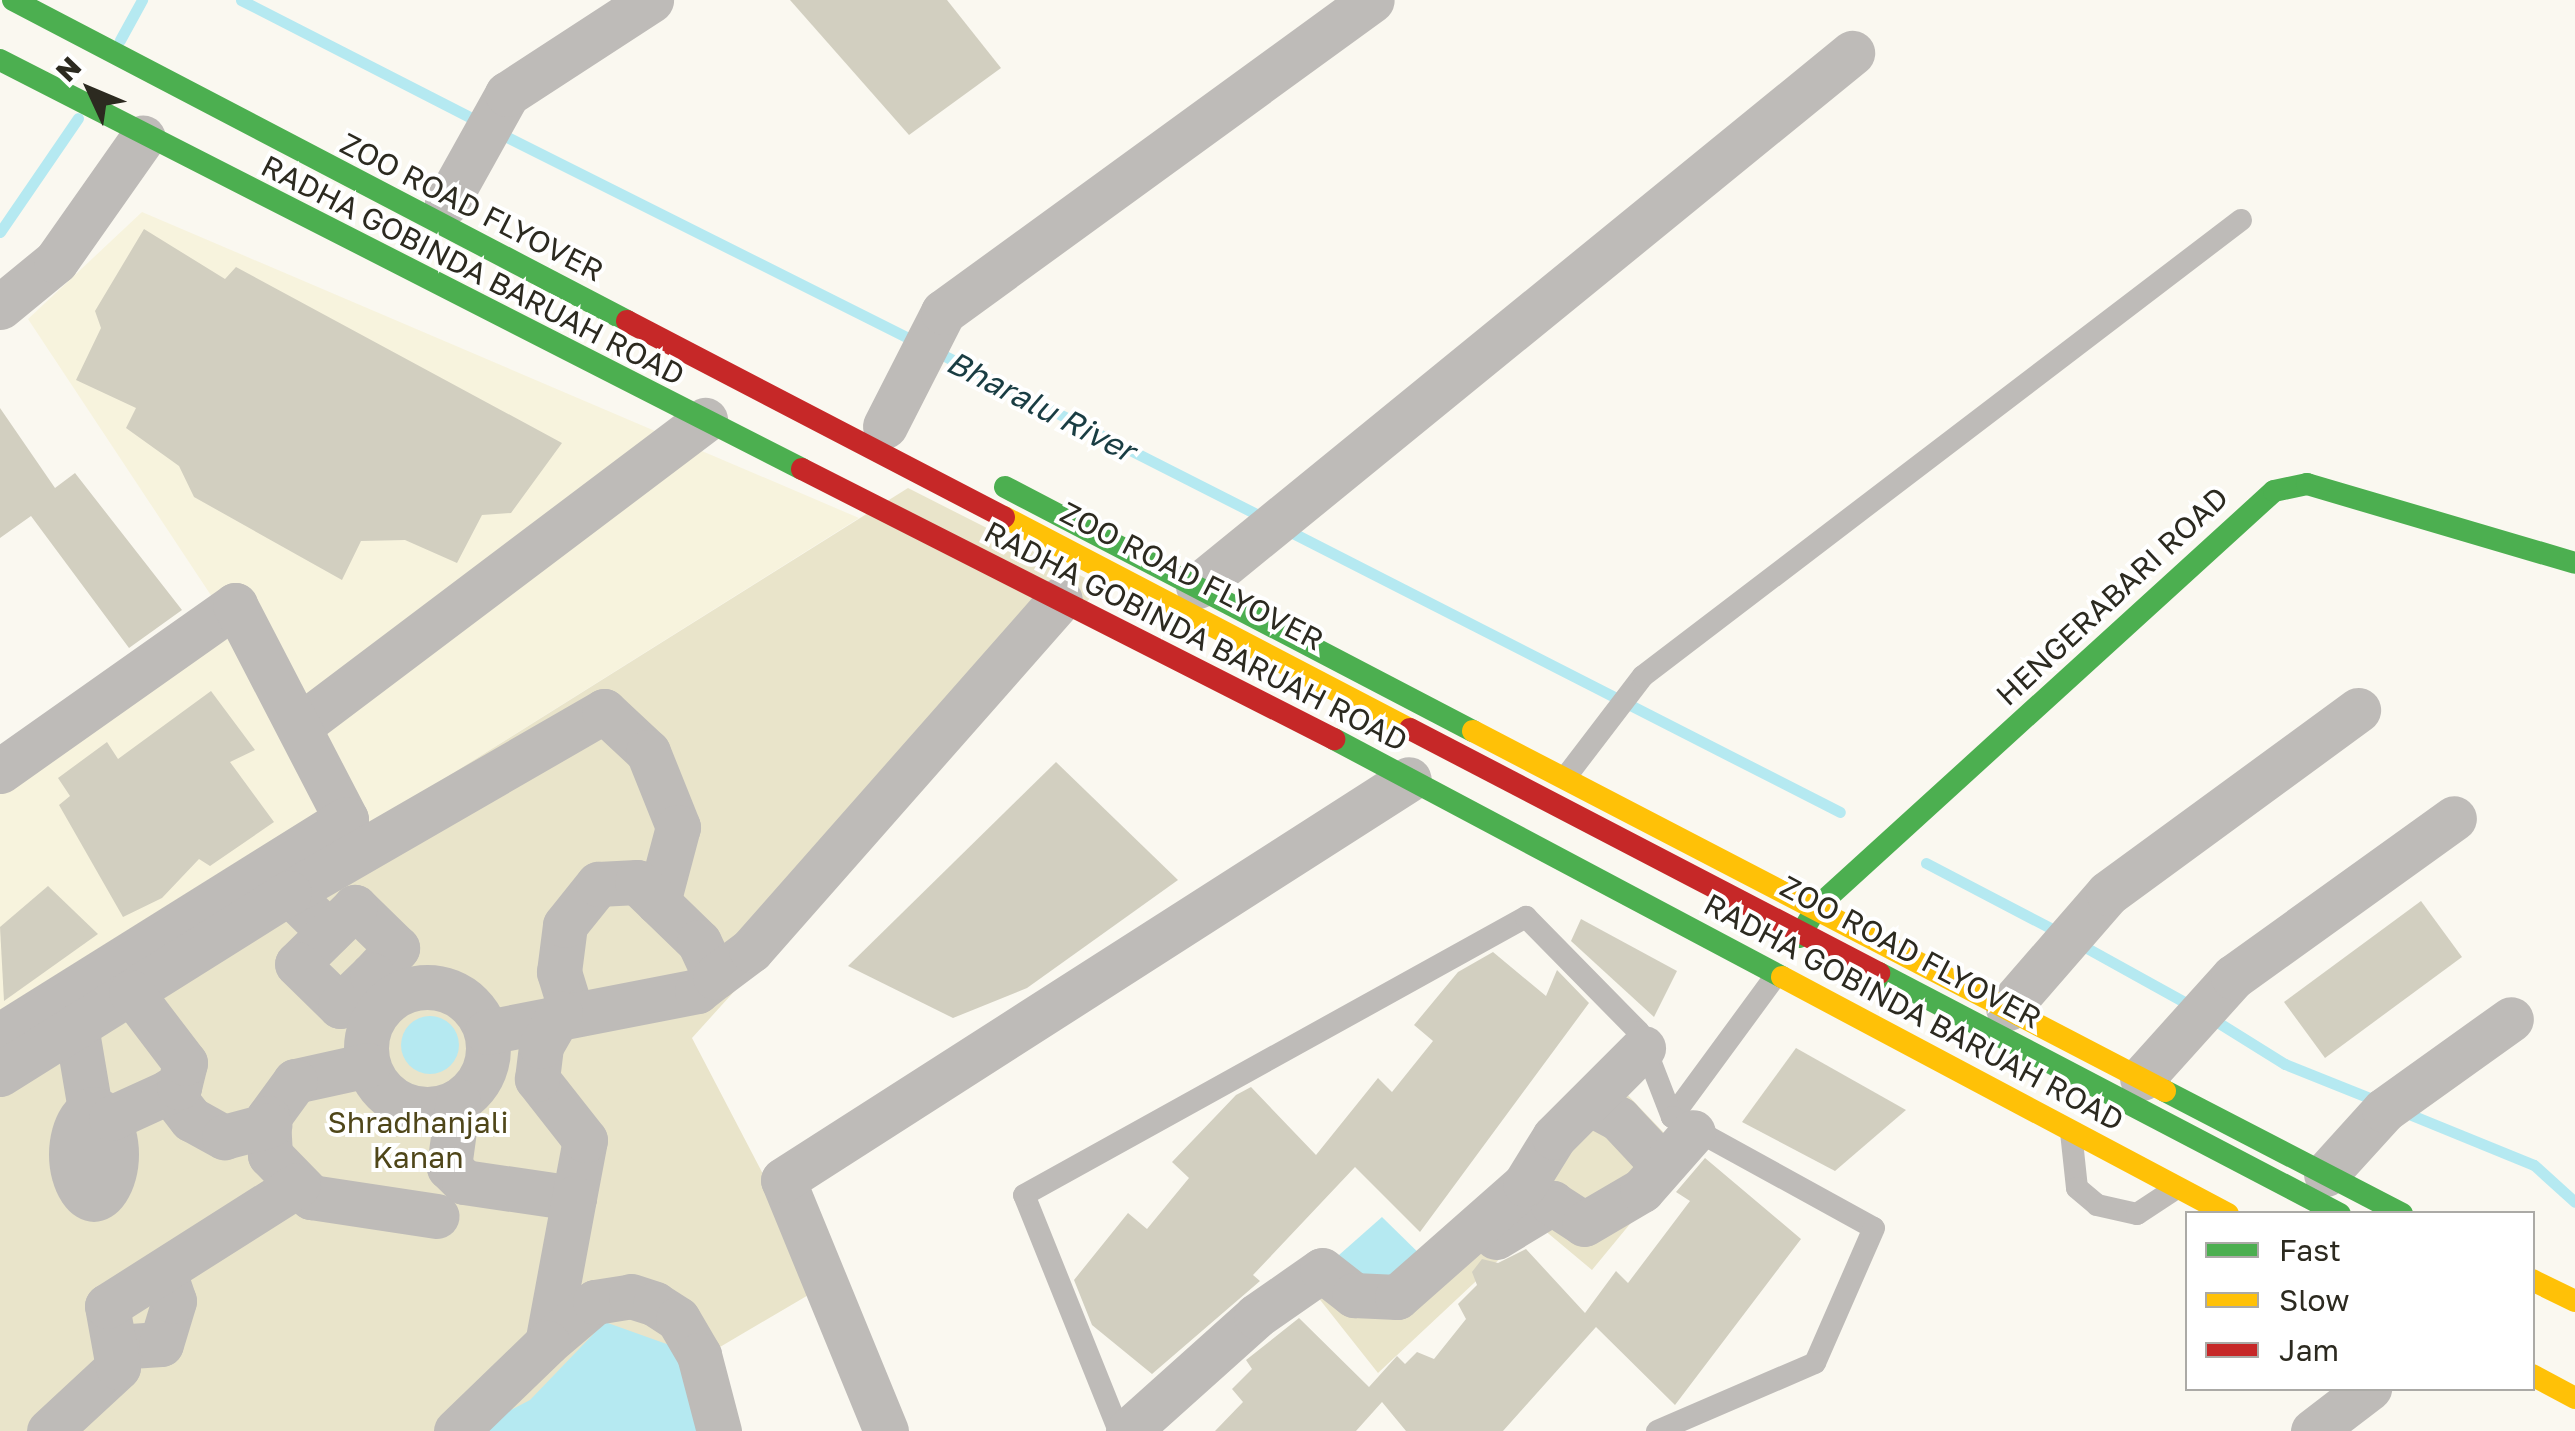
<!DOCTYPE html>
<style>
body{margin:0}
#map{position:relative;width:2575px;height:1431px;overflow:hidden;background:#faf8f0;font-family:"Golos Text",sans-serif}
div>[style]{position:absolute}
.built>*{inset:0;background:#f7f3dd}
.green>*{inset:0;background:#e9e4ca}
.water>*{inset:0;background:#b5e9f1}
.round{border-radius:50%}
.stream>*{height:11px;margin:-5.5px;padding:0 5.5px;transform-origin:5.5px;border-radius:5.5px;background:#b5e9f1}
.building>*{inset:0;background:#d2cfc0}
.lane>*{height:22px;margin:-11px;padding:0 11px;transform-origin:11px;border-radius:11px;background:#bebbb8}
.street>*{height:45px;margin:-22.5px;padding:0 22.5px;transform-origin:22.5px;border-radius:22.5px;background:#bebbb8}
.street>.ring{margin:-22.5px;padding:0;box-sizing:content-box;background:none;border:45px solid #bebbb8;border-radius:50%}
.fast>*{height:22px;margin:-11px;padding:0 11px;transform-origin:11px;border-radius:11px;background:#4caf50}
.slow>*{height:22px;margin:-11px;padding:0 11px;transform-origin:11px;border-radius:11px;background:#ffc107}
.jam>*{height:22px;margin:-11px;padding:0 11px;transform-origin:11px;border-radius:11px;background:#c62828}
.fast-bridge>*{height:22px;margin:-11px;padding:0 11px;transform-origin:11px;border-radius:11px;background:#4caf50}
.slow-bridge>*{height:22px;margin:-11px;padding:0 11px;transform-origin:11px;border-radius:11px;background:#ffc107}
.jam-bridge>*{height:22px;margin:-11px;padding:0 11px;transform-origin:11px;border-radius:11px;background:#c62828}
span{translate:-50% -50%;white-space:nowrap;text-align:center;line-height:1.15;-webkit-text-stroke:8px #fff;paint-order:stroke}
.street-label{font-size:30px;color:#2c2a20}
.park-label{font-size:30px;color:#4f4619}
.water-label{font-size:32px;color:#193d43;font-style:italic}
.legend{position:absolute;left:2185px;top:1211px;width:350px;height:180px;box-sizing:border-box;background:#fff;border:2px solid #abaaa6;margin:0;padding:12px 18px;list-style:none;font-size:30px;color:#2c2a20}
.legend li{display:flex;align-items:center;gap:20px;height:50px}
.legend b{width:50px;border:2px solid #abaaa6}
.north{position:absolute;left:40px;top:40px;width:100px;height:100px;-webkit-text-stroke:8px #fff;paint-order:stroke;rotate:314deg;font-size:28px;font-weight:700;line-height:40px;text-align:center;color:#2c2a20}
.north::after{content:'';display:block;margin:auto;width:35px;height:45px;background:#2c2a20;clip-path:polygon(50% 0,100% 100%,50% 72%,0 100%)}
</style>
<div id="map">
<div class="built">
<div style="clip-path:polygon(142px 212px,859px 518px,364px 829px,0 1023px,0 773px,224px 615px,28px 319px)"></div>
</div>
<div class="green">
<div style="clip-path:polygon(908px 488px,1101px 586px,692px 1038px,822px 1287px,703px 1357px,733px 1431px,0 1431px,0 1057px)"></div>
<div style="clip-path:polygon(1600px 1066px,1686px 1156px,1592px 1270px,1537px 1224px,1378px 1373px,1317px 1296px,1398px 1297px)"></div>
</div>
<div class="water">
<div class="round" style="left:401px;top:1016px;width:58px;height:58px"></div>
<div style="clip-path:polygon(1382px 1217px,1432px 1266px,1397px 1297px,1322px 1270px)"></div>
<div style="clip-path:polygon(605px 1322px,703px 1357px,710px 1431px,471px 1431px,530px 1400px)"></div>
</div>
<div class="stream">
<div style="left:241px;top:0;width:270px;rotate:27.1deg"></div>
<div style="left:120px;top:40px;width:46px;rotate:-61.2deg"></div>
<div style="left:497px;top:132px;width:472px;rotate:26.6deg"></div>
<div style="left:0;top:232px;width:138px;rotate:-55.6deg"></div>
<div style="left:935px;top:351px;width:371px;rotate:26.9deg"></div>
<div style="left:1283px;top:528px;width:625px;rotate:27.02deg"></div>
<div style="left:1926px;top:863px;width:151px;rotate:27.6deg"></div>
<div style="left:2076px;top:942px;width:136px;rotate:29deg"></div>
<div style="left:2211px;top:1018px;width:87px;rotate:31.9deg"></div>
<div style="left:2285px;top:1064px;width:99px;rotate:21.9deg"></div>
<div style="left:2404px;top:1112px;width:140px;rotate:22.2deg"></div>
<div style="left:2534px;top:1165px;width:55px;rotate:42.1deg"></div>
</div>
<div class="building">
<div style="clip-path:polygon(790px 0,947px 0,1001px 68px,909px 135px)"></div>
<div style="clip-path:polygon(144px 229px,225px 279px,236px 267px,562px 443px,511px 513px,482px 515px,457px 563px,405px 540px,361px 541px,342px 580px,194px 497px,179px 466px,126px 428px,136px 408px,76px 380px,101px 328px,95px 311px)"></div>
<div style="clip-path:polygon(0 408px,55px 488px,75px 473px,182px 610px,129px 648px,31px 516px,0 538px)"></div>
<div style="clip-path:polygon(211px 691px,255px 750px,230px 762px,274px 822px,210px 866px,199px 859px,162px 898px,123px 917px,59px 805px,70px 796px,58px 778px,107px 742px,118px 759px)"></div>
<div style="clip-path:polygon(1056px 762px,1178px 880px,1027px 988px,953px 1018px,848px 966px)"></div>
<div style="clip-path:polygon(48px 886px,98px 934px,4px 1001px,0 927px)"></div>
<div style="clip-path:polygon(2421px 901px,2462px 957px,2325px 1058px,2284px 1002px)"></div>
<div style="clip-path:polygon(1581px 919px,1677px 971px,1654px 1017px,1571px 941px)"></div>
<div style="clip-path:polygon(1493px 952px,1546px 996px,1557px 970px,1589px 1003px,1420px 1232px,1355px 1167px,1253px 1275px,1260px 1281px,1152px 1374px,1092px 1325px,1074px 1280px,1128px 1213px,1147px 1229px,1189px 1178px,1172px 1162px,1236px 1095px,1251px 1087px,1316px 1155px,1378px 1078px,1392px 1092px,1433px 1041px,1414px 1025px,1458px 972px)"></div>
<div style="clip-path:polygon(1796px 1048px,1906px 1110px,1835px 1171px,1742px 1122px)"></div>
<div style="clip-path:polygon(1705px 1158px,1801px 1239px,1675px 1405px,1596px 1327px,1503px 1431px,1406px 1431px,1382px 1402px,1356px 1431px,1215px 1431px,1243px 1402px,1232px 1389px,1252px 1369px,1246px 1360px,1299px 1318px,1369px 1387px,1397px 1356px,1405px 1364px,1417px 1352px,1434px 1359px,1466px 1319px,1458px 1304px,1477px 1285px,1472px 1272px,1482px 1259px,1498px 1263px,1526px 1249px,1585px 1313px,1616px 1271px,1628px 1283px,1690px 1201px,1676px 1192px)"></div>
</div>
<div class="lane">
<div style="left:1568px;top:774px;width:123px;rotate:-52.6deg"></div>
<div style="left:1643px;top:676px;width:752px;rotate:-37.33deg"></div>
<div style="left:1672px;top:1117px;width:177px;rotate:-53.7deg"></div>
<div style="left:2071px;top:1132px;width:56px;rotate:83.9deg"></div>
<div style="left:2077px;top:1188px;width:26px;rotate:40deg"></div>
<div style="left:2097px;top:1205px;width:41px;rotate:12.7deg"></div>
<div style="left:2137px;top:1214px;width:45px;rotate:-33.3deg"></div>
<div style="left:1119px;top:1431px;width:254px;rotate:-111.9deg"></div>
<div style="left:1024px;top:1195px;width:574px;rotate:-28.98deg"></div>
<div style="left:1526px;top:917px;width:161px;rotate:45.5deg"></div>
<div style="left:1639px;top:1032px;width:91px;rotate:68.8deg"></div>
<div style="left:1672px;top:1117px;width:230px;rotate:28.8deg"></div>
<div style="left:1874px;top:1228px;width:147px;rotate:113.6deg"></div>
<div style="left:1815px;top:1363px;width:172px;rotate:156.7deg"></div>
</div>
<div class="street">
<div style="left:447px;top:202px;width:124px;rotate:-60.9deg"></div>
<div style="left:507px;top:94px;width:172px;rotate:-33.1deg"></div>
<div style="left:0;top:307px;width:72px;rotate:-39.4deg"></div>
<div style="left:56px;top:261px;width:151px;rotate:-54.9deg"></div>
<div style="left:885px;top:426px;width:128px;rotate:-63deg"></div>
<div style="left:943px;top:312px;width:530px;rotate:-36.03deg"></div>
<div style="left:1198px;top:586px;width:844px;rotate:-39.18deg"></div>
<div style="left:302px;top:724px;width:505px;rotate:-37.03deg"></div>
<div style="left:0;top:771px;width:288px;rotate:-35.2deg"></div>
<div style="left:235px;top:605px;width:241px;rotate:62.6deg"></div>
<div style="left:346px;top:819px;width:408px;rotate:148deg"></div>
<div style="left:329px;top:932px;width:56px;rotate:-135.7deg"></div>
<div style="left:289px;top:893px;width:364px;rotate:-30deg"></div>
<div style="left:604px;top:711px;width:60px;rotate:43deg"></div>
<div style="left:648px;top:752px;width:81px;rotate:68.2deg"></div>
<div style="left:678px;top:827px;width:78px;rotate:104.9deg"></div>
<div style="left:372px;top:975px;width:37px;rotate:-47deg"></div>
<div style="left:397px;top:948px;width:59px;rotate:-135.7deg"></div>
<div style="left:355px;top:907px;width:81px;rotate:135.5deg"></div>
<div style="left:297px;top:964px;width:60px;rotate:44.3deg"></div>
<div style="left:340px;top:1006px;width:45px;rotate:-44.1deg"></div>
<div style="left:372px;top:975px;width:28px;rotate:45deg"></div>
<div class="ring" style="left:366px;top:987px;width:77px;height:77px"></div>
<div style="left:2008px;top:1008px;width:152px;rotate:-49deg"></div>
<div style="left:2108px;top:893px;width:310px;rotate:-36.2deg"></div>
<div style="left:571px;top:1011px;width:41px;rotate:-107.1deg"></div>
<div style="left:559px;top:972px;width:47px;rotate:-82.7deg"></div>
<div style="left:565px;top:925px;width:53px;rotate:-51.2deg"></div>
<div style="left:598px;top:884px;width:39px;rotate:-3deg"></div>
<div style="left:637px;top:882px;width:86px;rotate:44.1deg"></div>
<div style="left:699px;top:942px;width:38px;rotate:65deg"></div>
<div style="left:76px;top:1026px;width:84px;rotate:80.4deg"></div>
<div style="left:487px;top:1032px;width:214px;rotate:-11deg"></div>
<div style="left:697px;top:991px;width:23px;rotate:-38deg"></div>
<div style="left:715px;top:977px;width:45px;rotate:-36.9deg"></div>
<div style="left:751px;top:950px;width:467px;rotate:-48.6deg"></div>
<div style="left:368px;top:1065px;width:75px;rotate:167.6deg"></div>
<div style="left:295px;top:1081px;width:46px;rotate:126.1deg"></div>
<div style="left:268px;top:1118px;width:37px;rotate:87deg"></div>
<div style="left:270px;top:1155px;width:59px;rotate:45.7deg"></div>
<div style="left:311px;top:1197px;width:127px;rotate:8.6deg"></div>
<div style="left:0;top:1074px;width:341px;rotate:-32.1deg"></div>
<div style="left:2142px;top:1078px;width:136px;rotate:-48deg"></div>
<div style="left:2233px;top:977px;width:272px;rotate:-35.7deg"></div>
<div style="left:169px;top:1091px;width:36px;rotate:52deg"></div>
<div style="left:191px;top:1119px;width:38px;rotate:29deg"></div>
<div style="left:224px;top:1137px;width:47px;rotate:-14.9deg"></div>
<div style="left:458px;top:1101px;width:67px;rotate:97.8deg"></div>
<div style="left:449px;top:1167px;width:21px;rotate:45deg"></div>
<div style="left:464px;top:1182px;width:111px;rotate:8.3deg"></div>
<div style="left:574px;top:1198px;width:59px;rotate:-79.3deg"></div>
<div style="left:585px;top:1140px;width:78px;rotate:-128.2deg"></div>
<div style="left:537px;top:1079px;width:33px;rotate:-83deg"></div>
<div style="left:541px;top:1046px;width:38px;rotate:-60deg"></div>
<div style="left:1589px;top:1103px;width:34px;rotate:28deg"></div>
<div style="left:1619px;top:1119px;width:64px;rotate:46.9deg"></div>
<div class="ring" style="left:71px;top:1109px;width:-1px;height:-1px"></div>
<div style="left:111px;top:1118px;width:75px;rotate:-24.5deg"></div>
<div style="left:179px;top:1087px;width:25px;rotate:-76deg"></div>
<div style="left:185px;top:1063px;width:89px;rotate:-127.3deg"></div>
<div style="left:2326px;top:1174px;width:86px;rotate:-47.8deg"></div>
<div style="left:2384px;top:1110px;width:156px;rotate:-35.6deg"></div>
<div style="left:574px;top:1198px;width:147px;rotate:100.5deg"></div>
<div style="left:547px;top:1343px;width:63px;rotate:-40.5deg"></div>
<div style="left:595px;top:1302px;width:36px;rotate:-9deg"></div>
<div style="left:631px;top:1296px;width:25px;rotate:18deg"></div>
<div style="left:655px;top:1304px;width:27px;rotate:33deg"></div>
<div style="left:678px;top:1319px;width:42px;rotate:59.7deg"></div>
<div style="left:699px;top:1355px;width:79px;rotate:75.3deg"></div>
<div style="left:1496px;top:1237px;width:66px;rotate:-31.3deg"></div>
<div style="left:1552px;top:1203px;width:38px;rotate:33deg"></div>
<div style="left:1584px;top:1224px;width:67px;rotate:-30.4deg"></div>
<div style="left:1642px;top:1190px;width:77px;rotate:-48.7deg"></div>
<div style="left:115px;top:1347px;width:46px;rotate:-3.7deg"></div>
<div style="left:161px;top:1344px;width:45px;rotate:-73.2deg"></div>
<div style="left:174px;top:1301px;width:31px;rotate:-109deg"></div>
<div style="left:49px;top:1431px;width:94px;rotate:-42.8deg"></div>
<div style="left:118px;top:1367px;width:62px;rotate:-100.2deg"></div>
<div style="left:107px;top:1306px;width:226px;rotate:-32.4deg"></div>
<div style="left:456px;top:1431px;width:127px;rotate:-44deg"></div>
<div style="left:886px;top:1431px;width:271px;rotate:-112.3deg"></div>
<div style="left:783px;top:1180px;width:743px;rotate:-32.64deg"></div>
<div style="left:1128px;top:1431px;width:172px;rotate:-41.9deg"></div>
<div style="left:1256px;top:1316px;width:80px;rotate:-34.9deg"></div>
<div style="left:1322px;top:1270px;width:41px;rotate:38deg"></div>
<div style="left:1354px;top:1295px;width:43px;rotate:2.7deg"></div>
<div style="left:1397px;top:1297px;width:171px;rotate:-41.4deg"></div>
<div style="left:1525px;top:1184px;width:55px;rotate:-58.3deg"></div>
<div style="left:1554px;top:1137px;width:126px;rotate:-45deg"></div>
<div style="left:2313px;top:1431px;width:71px;rotate:-37.5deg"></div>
</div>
<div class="fast">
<div style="left:0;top:60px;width:900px;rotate:27.02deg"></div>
<div style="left:1005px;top:487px;width:528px;rotate:27.54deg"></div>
<div style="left:1334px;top:739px;width:507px;rotate:27.98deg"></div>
<div style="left:1799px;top:937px;width:35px;rotate:-59deg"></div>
<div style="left:1817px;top:907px;width:618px;rotate:-42.31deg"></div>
<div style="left:2274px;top:491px;width:34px;rotate:-12deg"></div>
<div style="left:2307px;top:484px;width:279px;rotate:16.4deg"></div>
<div style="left:2165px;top:1091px;width:267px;rotate:27.4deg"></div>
</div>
<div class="slow">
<div style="left:1473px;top:731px;width:780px;rotate:27.48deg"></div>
<div style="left:1782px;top:977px;width:505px;rotate:27.99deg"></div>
<div style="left:2532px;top:1280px;width:48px;rotate:26deg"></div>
<div style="left:2532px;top:1375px;width:49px;rotate:28.1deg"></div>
</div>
<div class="jam">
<div style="left:802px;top:469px;width:597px;rotate:26.91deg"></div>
</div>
<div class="fast-bridge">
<div style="left:13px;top:0;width:693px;rotate:27.6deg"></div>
<div style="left:1879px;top:973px;width:520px;rotate:27.6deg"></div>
</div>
<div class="slow-bridge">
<div style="left:1004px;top:517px;width:458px;rotate:27.6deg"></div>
</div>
<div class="jam-bridge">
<div style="left:627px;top:321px;width:425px;rotate:27.5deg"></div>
<div style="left:1410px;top:729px;width:529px;rotate:27.49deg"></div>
</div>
<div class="street-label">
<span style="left:472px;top:207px;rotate:27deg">ZOO ROAD FLYOVER</span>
<span style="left:473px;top:270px;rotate:27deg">RADHA GOBINDA BARUAH ROAD</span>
<span style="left:1192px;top:576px;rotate:27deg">ZOO ROAD FLYOVER</span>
<span style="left:2112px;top:596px;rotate:-43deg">HENGERABARI ROAD</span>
<span style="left:1196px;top:636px;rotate:27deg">RADHA GOBINDA BARUAH ROAD</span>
<span style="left:1911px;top:952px;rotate:28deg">ZOO ROAD FLYOVER</span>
<span style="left:1914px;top:1012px;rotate:28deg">RADHA GOBINDA BARUAH ROAD</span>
</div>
<div class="park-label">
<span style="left:418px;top:1139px">Shradhanjali<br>Kanan</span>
</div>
<div class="water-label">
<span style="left:1041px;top:406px;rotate:27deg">Bharalu River</span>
</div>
<ul class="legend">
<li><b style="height:12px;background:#4caf50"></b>Fast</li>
<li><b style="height:12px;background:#ffc107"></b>Slow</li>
<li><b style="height:12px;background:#c62828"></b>Jam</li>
</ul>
<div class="north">N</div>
</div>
